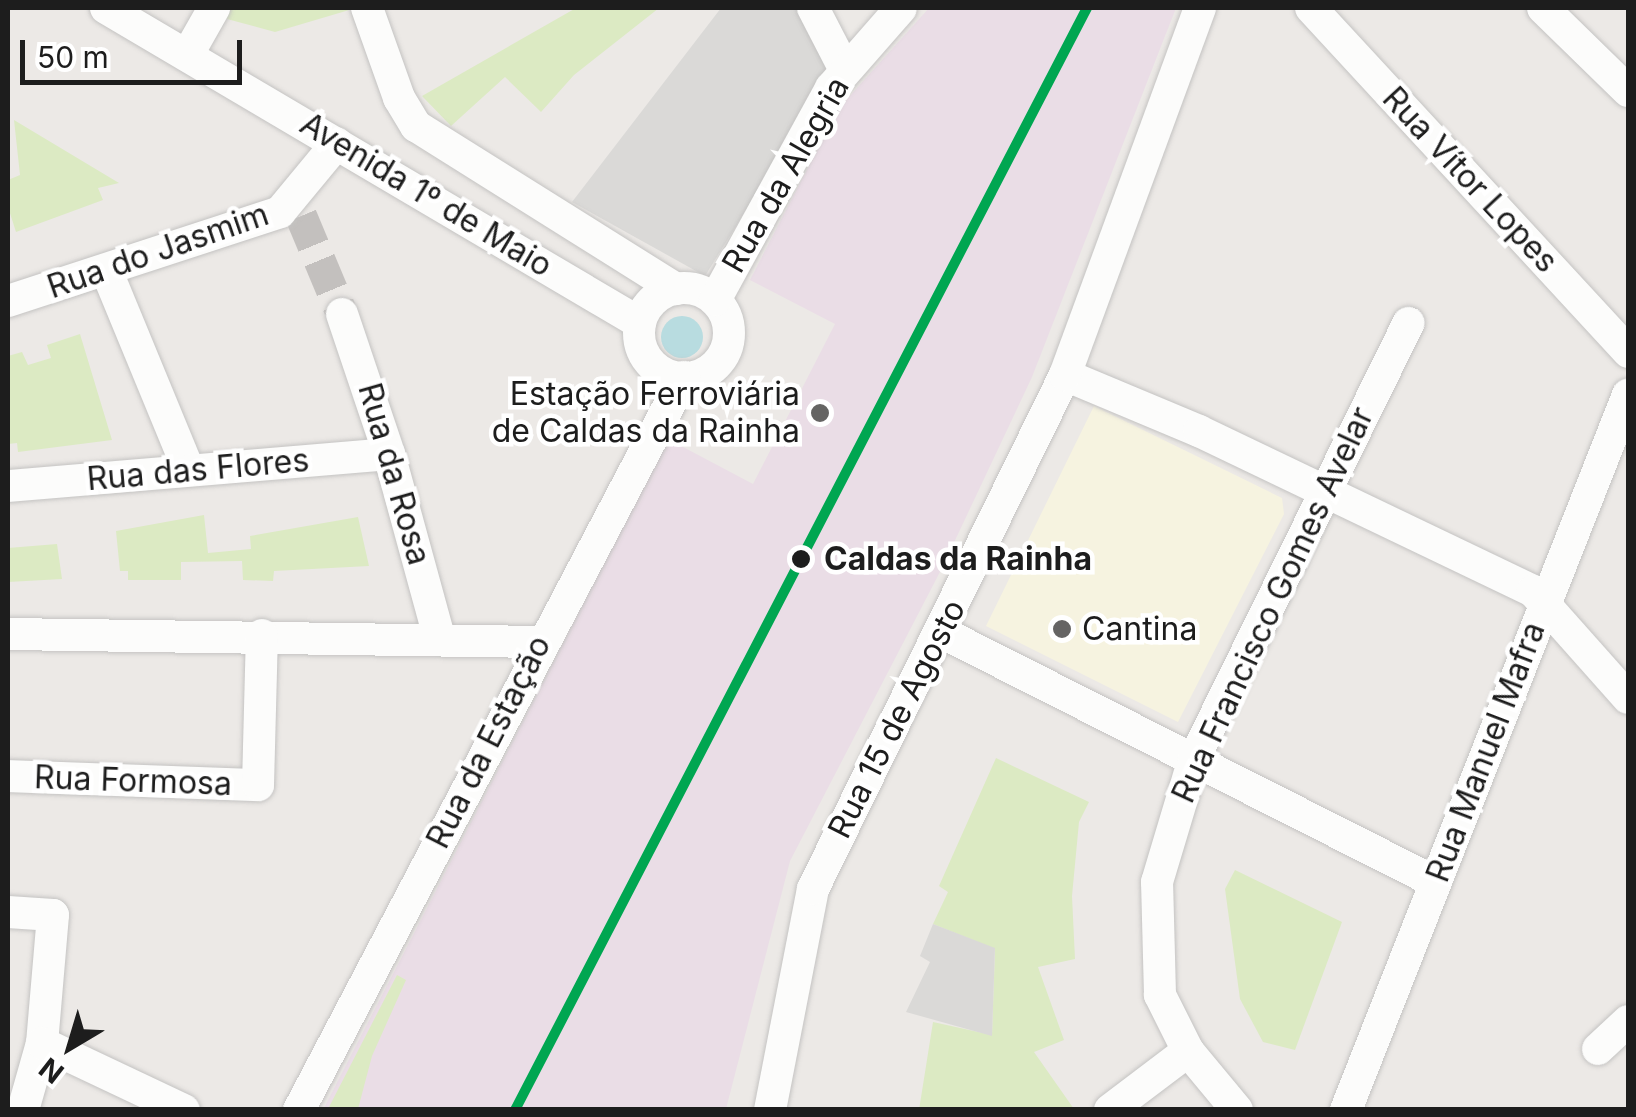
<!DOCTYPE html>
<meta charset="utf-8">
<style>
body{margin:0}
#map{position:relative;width:1636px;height:1117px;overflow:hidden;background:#ece9e6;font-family:Inter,sans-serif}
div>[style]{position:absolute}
.industrial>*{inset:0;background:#eadde6}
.education>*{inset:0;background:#f6f3e0}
.grass>*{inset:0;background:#dceac3}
.parking>*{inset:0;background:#dad9d7}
.water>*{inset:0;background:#b8dce0}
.round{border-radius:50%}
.minor-tunnel>*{height:32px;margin-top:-16px;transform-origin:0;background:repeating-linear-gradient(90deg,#c3c0be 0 32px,transparent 0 48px)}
.roads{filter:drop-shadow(0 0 2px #c4c3c2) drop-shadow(0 0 2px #c4c3c2)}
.minor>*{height:32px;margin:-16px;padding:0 16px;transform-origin:16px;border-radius:16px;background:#fcfcfb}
.minor>.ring{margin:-16px;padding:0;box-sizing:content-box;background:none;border:32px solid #fcfcfb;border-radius:50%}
.rail-1>*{height:10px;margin:-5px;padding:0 5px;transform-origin:5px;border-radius:5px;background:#00a651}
.dots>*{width:28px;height:28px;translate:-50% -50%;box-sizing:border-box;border:5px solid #fff;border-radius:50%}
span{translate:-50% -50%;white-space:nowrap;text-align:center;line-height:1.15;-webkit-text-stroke:9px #fff;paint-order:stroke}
.street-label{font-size:32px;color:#1d1d1d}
.poi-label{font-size:32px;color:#1d1d1d}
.right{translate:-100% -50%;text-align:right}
.left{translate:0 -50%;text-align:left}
.stop-label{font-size:32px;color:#1d1d1d;font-weight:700}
.frame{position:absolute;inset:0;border:10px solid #1d1d1d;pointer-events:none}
.north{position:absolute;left:20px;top:997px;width:100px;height:100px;-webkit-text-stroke:8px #fff;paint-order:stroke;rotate:218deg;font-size:28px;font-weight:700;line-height:40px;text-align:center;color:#1d1d1d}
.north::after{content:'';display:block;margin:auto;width:35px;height:45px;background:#1d1d1d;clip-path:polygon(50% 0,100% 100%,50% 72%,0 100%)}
.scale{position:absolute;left:20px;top:40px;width:222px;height:45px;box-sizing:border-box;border:5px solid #1d1d1d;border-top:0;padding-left:12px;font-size:30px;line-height:35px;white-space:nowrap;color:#1d1d1d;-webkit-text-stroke:8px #fff;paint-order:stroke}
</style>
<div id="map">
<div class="industrial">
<div style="clip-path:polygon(929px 8px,1176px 8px,1032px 377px,942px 568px,790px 861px,726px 1109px,323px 1110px,668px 439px,753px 484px,835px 324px,750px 280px,838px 109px)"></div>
</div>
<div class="education">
<div style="clip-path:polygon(1094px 406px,1282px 498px,1284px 514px,1178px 722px,986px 626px)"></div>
</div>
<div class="grass">
<div style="clip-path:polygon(214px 8px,356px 8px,275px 32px,212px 15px)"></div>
<div style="clip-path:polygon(576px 8px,659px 8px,574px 75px,541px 112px,505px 77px,451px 126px,422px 96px)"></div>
<div style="clip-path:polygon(14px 120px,119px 183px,98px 188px,103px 200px,16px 232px,8px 207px,8px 180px,20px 175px)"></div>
<div style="clip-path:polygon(80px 334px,112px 440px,18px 452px,17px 443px,8px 444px,8px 356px,22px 352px,28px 365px,51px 358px,47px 345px)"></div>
<div style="clip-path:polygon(204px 515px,208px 553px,251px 549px,250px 536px,358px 517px,369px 566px,274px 571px,273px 581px,243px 580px,242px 561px,181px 562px,181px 580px,128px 580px,128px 571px,120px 571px,116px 531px)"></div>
<div style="clip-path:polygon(57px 544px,62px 579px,8px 582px,8px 548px)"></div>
<div style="clip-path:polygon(996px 758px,1089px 802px,1079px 822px,1072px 896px,1075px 959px,1038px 967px,1064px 1040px,1034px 1052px,1074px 1109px,919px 1110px,933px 1022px,992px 1035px,995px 949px,933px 924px,948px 892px,939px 886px)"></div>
<div style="clip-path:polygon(1235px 870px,1342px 922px,1295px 1050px,1263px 1042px,1240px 999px,1225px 889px)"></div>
<div style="clip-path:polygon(397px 975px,406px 980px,372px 1056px,358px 1109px,328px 1109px)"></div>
</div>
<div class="parking">
<div style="clip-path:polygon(721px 8px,805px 8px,835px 66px,705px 276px,572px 202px)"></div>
<div style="clip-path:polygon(933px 924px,995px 948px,992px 1036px,906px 1012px,930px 962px,920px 956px)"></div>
</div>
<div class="water">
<div class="round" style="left:661px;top:316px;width:42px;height:42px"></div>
</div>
<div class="minor-tunnel">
<div style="left:301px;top:216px;width:106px;rotate:67.3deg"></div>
</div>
<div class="roads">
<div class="minor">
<div style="left:106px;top:8px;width:620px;rotate:30.54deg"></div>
<div style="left:367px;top:8px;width:96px;rotate:70.4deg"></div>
<div style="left:399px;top:98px;width:33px;rotate:59deg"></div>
<div style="left:416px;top:126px;width:307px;rotate:32.1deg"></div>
<div style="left:813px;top:8px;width:70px;rotate:62.7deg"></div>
<div style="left:1311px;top:8px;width:468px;rotate:47.3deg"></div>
<div style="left:1543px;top:8px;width:119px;rotate:44.3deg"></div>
<div style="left:188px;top:54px;width:53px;rotate:-60.5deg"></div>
<div style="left:107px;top:272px;width:213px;rotate:67.6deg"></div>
<div class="ring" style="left:639px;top:288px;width:58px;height:58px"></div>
<div style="left:715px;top:300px;width:242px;rotate:-61.3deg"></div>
<div style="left:831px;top:88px;width:106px;rotate:-48.8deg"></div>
<div style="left:8px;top:301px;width:286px;rotate:-18.1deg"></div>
<div style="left:280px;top:212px;width:89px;rotate:-50.4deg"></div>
<div style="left:342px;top:314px;width:148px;rotate:71.4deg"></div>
<div style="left:389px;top:454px;width:190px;rotate:74.7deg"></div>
<div style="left:1065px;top:375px;width:145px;rotate:22.7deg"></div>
<div style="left:1199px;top:431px;width:370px;rotate:25.6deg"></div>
<div style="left:1533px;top:591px;width:143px;rotate:48.4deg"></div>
<div style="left:8px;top:486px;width:382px;rotate:-4.8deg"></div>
<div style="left:943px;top:633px;width:551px;rotate:26.84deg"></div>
<div style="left:8px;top:634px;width:533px;rotate:0.86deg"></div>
<div style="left:8px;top:776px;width:250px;rotate:2.1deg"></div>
<div style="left:258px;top:785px;width:150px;rotate:-88.5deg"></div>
<div style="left:8px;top:912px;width:45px;rotate:3.8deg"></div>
<div style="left:53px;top:915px;width:128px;rotate:94.9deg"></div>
<div style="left:42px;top:1043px;width:70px;rotate:105.8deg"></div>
<div style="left:42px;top:1043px;width:157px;rotate:25.3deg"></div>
<div style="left:1598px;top:1049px;width:41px;rotate:-43deg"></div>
<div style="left:299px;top:1110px;width:828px;rotate:-62.29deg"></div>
<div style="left:770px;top:1110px;width:225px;rotate:-79deg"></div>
<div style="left:813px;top:889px;width:572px;rotate:-63.88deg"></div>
<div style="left:1065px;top:375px;width:391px;rotate:-69.8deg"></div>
<div style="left:1110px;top:1110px;width:98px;rotate:-37.1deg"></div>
<div style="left:1237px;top:1110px;width:77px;rotate:-129.7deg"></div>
<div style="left:1188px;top:1051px;width:63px;rotate:-116.6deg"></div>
<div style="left:1160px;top:995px;width:113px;rotate:-91.5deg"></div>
<div style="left:1157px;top:882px;width:128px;rotate:-73.3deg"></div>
<div style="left:1194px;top:759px;width:486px;rotate:-63.8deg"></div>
<div style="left:1346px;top:1110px;width:769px;rotate:-68.48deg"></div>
</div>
</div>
<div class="rail-1">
<div style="left:515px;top:1110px;width:1242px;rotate:-62.57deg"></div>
</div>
<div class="dots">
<div style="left:820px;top:413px;background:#656463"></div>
<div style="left:801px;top:559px;background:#1d1d1d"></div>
<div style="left:1062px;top:629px;background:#656463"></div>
</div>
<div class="street-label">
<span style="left:786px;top:175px;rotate:-60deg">Rua da Alegria</span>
<span style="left:1470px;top:180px;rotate:47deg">Rua Vítor Lopes</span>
<span style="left:426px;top:195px;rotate:31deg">Avenida 1º de Maio</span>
<span style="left:158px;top:251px;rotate:-19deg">Rua do Jasmim</span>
<span style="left:198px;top:470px;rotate:-5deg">Rua das Flores</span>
<span style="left:394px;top:474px;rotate:74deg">Rua da Rosa</span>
<span style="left:1273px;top:605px;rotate:-65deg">Rua Francisco Gomes Avelar</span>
<span style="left:897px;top:719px;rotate:-63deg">Rua 15 de Agosto</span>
<span style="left:489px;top:742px;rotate:-63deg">Rua da Estação</span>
<span style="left:1486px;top:752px;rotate:-69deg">Rua Manuel Mafra</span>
<span style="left:133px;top:781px;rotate:2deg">Rua Formosa</span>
</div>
<div class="poi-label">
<span class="right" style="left:800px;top:413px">Estação Ferroviária<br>de Caldas da Rainha</span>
<span class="left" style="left:1082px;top:629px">Cantina</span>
</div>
<div class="stop-label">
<span class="left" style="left:824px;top:559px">Caldas da Rainha</span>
</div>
<div class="frame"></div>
<div class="north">N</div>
<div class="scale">50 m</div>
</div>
